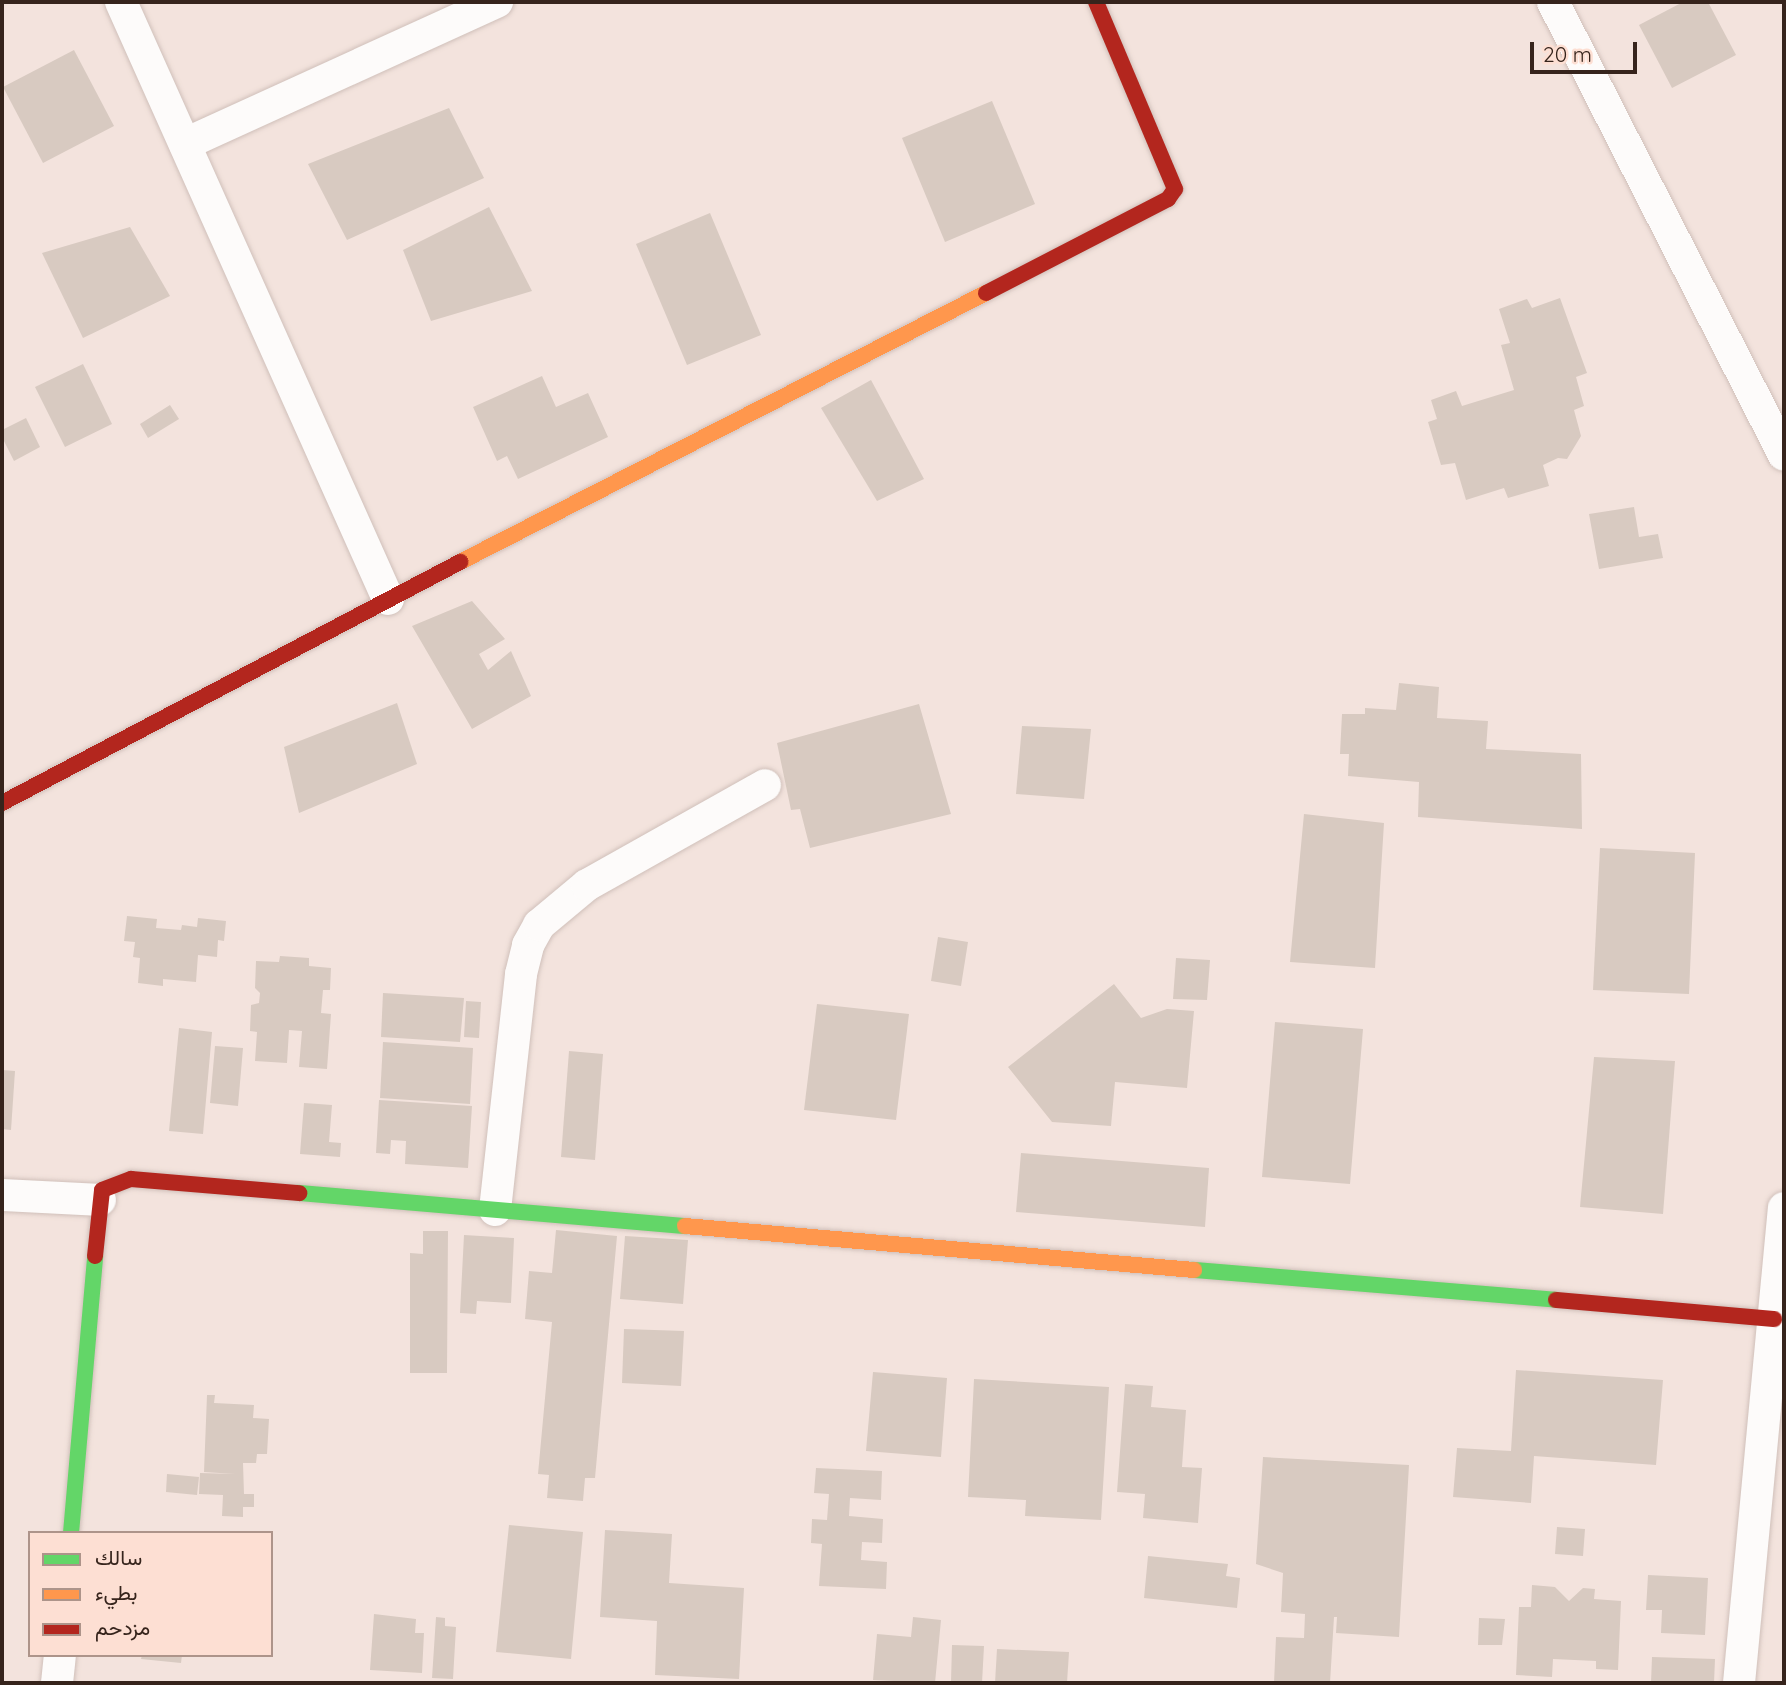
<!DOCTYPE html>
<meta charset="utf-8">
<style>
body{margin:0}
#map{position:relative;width:1786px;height:1685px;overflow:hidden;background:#f3e3dd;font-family:Quicksand,Vazirmatn,sans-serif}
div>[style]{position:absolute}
.building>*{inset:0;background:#d8cac1}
.roads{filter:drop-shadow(0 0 2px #d0c0ba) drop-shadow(0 0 2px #d0c0ba)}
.street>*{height:32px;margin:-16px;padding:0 16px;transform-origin:16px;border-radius:16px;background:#fdfbfa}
.fast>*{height:16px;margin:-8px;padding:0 8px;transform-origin:8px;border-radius:8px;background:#63d668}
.slow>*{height:16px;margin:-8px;padding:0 8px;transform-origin:8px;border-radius:8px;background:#ff974d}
.jam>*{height:16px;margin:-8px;padding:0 8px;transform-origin:8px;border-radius:8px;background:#b3261e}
span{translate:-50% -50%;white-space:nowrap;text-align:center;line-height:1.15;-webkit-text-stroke:6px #fddfd3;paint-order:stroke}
.frame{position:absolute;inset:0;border:4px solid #36241c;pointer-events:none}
.legend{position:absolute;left:28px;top:1531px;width:245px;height:126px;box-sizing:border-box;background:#fddfd3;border:2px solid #ad948a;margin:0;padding:9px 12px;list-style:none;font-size:21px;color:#36241c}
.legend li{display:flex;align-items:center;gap:14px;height:35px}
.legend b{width:35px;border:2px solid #ad948a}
.scale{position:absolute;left:1530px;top:42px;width:107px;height:32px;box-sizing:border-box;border:4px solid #36241c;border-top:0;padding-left:9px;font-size:21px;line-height:24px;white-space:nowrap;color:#36241c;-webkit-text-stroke:5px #fddfd3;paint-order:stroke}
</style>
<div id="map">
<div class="building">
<div style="clip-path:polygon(1683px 2px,1708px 2px,1736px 55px,1672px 88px,1639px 25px)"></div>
<div style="clip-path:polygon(74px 50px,114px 126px,43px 163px,3px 87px)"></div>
<div style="clip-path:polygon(992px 101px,1035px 204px,945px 242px,902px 138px)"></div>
<div style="clip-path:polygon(449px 108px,484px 178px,347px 240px,308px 164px)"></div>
<div style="clip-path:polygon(489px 207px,532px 291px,431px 321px,403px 250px)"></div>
<div style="clip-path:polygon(710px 213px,761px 335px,687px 365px,636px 244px)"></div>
<div style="clip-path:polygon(130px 227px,170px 296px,83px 338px,42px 253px)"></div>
<div style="clip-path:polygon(1560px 298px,1587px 373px,1576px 377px,1584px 406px,1574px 410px,1581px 436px,1567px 459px,1558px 458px,1543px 465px,1549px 486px,1508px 498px,1504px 488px,1466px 500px,1455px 463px,1441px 465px,1428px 422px,1437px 419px,1431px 400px,1456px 391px,1462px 406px,1514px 390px,1501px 345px,1510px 343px,1499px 309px,1527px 299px,1532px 308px)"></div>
<div style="clip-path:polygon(83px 364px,112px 424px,65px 447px,35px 387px)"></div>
<div style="clip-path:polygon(542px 376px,556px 407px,588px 393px,608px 437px,518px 479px,507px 456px,497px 461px,473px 407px)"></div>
<div style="clip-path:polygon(871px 380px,924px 479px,877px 501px,821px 408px)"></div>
<div style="clip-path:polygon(170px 405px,179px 419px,148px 438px,140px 424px)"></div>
<div style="clip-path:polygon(26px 418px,40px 447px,14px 461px,2px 437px,2px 430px)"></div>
<div style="clip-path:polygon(1634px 507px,1639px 537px,1658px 534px,1663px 558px,1599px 569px,1589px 514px)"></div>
<div style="clip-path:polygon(472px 601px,505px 639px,479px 654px,488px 670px,511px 651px,531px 696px,472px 729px,412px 626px)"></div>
<div style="clip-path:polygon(1399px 683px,1439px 687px,1437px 718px,1488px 721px,1486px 749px,1581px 754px,1582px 829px,1418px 817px,1419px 782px,1348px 776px,1349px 754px,1340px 754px,1342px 714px,1365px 714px,1365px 708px,1396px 710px)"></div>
<div style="clip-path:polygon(397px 703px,417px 764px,299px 813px,284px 747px)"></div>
<div style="clip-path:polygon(919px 704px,951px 814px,810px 848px,800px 809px,791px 810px,777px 743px)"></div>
<div style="clip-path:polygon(1022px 726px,1091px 729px,1084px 799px,1016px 794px)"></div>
<div style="clip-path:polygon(1304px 814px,1384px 823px,1375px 968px,1290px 962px)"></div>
<div style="clip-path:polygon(1600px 848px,1695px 853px,1689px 994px,1593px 990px)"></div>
<div style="clip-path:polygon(127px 916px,157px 919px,156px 928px,181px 930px,182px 925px,197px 927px,198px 918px,226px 921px,224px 941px,218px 940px,217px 957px,198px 955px,196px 982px,163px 979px,163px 986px,138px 983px,140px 958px,133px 957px,135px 942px,124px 941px)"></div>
<div style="clip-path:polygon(938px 937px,968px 942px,961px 986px,931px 981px)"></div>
<div style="clip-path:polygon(280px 956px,309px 958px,309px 966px,331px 968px,330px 990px,323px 990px,321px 1013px,331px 1014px,327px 1069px,299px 1067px,302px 1031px,289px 1030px,287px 1063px,255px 1061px,257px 1032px,250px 1031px,251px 1005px,259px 1003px,260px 993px,255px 988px,256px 961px,279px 962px)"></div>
<div style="clip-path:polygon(1176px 958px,1210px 960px,1207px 1000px,1173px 999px)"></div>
<div style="clip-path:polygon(1114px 984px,1141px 1018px,1167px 1009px,1194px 1011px,1187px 1088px,1115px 1082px,1111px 1126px,1052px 1122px,1008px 1067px)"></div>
<div style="clip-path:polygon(383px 993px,464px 998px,460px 1042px,381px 1037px)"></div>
<div style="clip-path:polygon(466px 1001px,481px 1002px,479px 1038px,464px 1037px)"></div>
<div style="clip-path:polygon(817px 1004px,909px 1014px,896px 1120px,804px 1110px)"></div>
<div style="clip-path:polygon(1275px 1022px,1363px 1029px,1350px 1184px,1262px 1177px)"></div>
<div style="clip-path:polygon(179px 1028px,212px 1032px,203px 1134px,169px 1131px)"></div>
<div style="clip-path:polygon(383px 1042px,473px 1048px,470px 1104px,380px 1098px)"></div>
<div style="clip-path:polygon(215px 1046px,243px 1048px,238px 1106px,210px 1103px)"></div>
<div style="clip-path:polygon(569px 1051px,603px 1054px,595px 1160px,561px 1157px)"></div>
<div style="clip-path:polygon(1594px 1057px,1675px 1061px,1663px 1214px,1580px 1207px)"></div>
<div style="clip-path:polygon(2px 1070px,15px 1071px,11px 1130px,2px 1129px)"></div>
<div style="clip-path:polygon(379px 1100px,472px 1106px,468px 1168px,405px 1164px,406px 1141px,391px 1140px,390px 1154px,376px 1153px)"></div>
<div style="clip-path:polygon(304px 1103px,332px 1105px,329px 1142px,341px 1143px,340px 1157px,300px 1154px)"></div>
<div style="clip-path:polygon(1021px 1153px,1209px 1168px,1205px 1227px,1016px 1212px)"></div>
<div style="clip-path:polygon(556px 1230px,617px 1236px,595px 1478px,585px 1478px,583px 1501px,547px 1498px,549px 1475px,538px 1474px,552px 1322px,525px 1319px,529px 1271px,552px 1273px)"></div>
<div style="clip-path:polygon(423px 1231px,448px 1231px,447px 1373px,410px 1373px,410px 1253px,423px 1254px)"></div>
<div style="clip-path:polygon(464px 1235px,514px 1238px,511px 1303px,477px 1301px,476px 1314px,460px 1313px)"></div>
<div style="clip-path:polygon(625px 1236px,688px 1240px,683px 1304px,620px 1299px)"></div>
<div style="clip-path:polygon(624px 1329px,684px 1331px,681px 1386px,622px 1383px)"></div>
<div style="clip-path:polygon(1516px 1370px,1663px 1380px,1656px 1465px,1534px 1456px,1531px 1503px,1453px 1497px,1457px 1448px,1511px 1451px)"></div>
<div style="clip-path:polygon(873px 1372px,947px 1378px,941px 1457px,866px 1451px)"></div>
<div style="clip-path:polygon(974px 1379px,1109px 1387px,1101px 1520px,1025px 1516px,1026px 1500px,968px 1497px)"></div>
<div style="clip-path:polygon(1125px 1384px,1153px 1386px,1151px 1407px,1186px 1410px,1182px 1467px,1202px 1468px,1198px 1523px,1143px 1518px,1145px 1494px,1117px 1492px)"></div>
<div style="clip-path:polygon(207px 1395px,215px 1395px,214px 1403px,254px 1405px,253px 1418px,269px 1419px,267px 1454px,257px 1454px,256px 1463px,243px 1463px,244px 1494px,254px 1494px,254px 1507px,243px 1507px,243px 1517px,222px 1516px,223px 1495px,199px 1494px,200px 1473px,235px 1474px,204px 1472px)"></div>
<div style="clip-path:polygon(1263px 1457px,1409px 1465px,1399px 1637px,1336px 1633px,1337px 1617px,1334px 1617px,1330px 1683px,1274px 1683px,1276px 1637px,1304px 1638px,1305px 1614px,1281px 1612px,1283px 1573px,1256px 1564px)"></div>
<div style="clip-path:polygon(816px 1468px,882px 1471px,881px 1500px,850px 1498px,849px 1516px,883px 1519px,882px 1543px,862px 1542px,861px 1560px,887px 1562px,886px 1589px,819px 1586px,822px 1544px,811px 1543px,812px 1519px,827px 1520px,829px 1494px,814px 1493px)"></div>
<div style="clip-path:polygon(167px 1474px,199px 1477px,197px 1495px,166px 1492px)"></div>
<div style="clip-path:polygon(509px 1525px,583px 1532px,571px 1659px,496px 1652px)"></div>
<div style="clip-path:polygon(1557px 1527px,1585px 1529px,1583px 1556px,1555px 1554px)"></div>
<div style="clip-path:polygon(605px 1530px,672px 1534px,669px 1583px,744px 1588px,739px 1679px,655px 1675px,657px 1621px,600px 1617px)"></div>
<div style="clip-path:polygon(1148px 1556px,1228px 1564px,1226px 1576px,1240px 1578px,1237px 1608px,1144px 1598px)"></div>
<div style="clip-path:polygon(1648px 1575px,1708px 1578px,1705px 1635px,1661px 1633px,1662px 1610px,1646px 1610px)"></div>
<div style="clip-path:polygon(1532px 1585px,1555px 1587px,1569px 1601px,1583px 1588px,1595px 1589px,1594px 1599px,1621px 1601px,1618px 1670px,1596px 1669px,1596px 1661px,1553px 1659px,1552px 1677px,1516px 1675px,1519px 1607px,1531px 1607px)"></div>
<div style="clip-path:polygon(374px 1614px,416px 1619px,415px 1633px,424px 1633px,422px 1673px,370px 1670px)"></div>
<div style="clip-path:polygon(436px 1617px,445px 1618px,445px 1626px,456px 1627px,453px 1679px,432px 1678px)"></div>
<div style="clip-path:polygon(913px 1617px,941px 1620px,935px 1683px,873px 1680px,877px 1634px,911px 1637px)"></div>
<div style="clip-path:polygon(1479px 1618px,1505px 1619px,1502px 1645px,1478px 1645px)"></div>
<div style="clip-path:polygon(952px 1645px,984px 1646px,982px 1683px,951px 1682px)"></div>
<div style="clip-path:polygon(997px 1649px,1069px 1652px,1067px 1683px,995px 1683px)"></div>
<div style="clip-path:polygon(142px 1655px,182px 1655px,181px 1663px,141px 1659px)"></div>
<div style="clip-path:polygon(1652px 1657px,1715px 1659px,1714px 1683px,1651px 1683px)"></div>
</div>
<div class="roads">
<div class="street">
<div style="left:121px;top:2px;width:654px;rotate:65.9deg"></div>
<div style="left:1553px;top:2px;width:508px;rotate:62.98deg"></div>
<div style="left:185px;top:144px;width:343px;rotate:-24.5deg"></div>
<div style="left:2px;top:1195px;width:98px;rotate:2.9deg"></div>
<div style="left:495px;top:1210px;width:237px;rotate:-83.7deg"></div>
<div style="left:521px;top:974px;width:30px;rotate:-76deg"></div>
<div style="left:528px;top:945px;width:23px;rotate:-61deg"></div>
<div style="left:539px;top:925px;width:62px;rotate:-39.8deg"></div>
<div style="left:587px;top:885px;width:204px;rotate:-29.3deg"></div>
<div style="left:57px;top:1683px;width:28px;rotate:-84deg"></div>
<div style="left:1739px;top:1683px;width:477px;rotate:-84.6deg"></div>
</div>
<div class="fast">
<div style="left:299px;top:1193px;width:387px;rotate:4.9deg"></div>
<div style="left:1194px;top:1270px;width:363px;rotate:4.7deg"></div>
<div style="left:71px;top:1533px;width:278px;rotate:-85deg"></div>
</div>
<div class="slow">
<div style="left:460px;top:562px;width:591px;rotate:-27.09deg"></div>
<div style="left:685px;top:1226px;width:511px;rotate:4.94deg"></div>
</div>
<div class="jam">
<div style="left:986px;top:293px;width:205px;rotate:-27.3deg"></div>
<div style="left:1168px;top:199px;width:12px;rotate:-55deg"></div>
<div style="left:1175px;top:189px;width:203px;rotate:-112.9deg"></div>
<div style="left:2px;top:803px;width:518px;rotate:-27.75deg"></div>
<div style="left:95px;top:1256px;width:66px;rotate:-83.9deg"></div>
<div style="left:102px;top:1190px;width:31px;rotate:-21deg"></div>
<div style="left:131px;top:1179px;width:169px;rotate:4.8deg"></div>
<div style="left:1556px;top:1300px;width:219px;rotate:5deg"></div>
</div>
</div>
<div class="frame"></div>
<ul class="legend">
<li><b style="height:9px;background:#63d668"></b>سالك</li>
<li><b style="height:9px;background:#ff974d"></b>بطيء</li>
<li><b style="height:9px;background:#b3261e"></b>مزدحم</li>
</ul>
<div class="scale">20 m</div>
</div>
